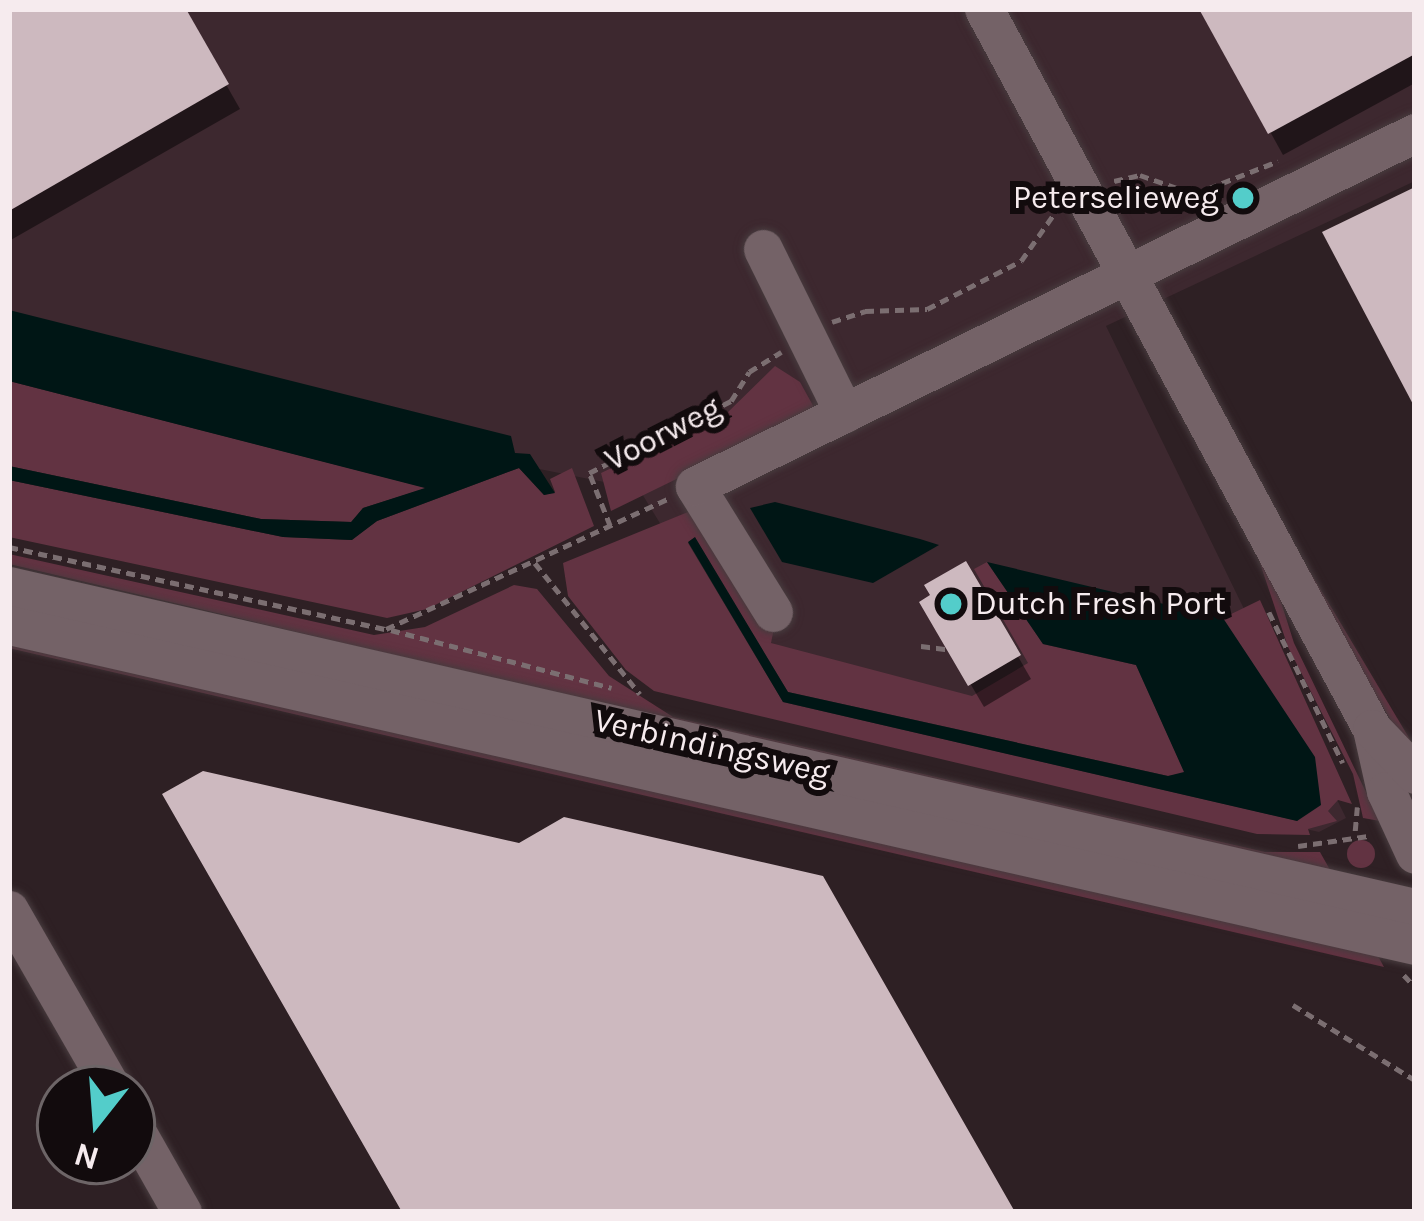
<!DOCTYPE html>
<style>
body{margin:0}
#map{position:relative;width:1424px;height:1221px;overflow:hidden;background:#2e2024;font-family:Karla,sans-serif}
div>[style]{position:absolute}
.built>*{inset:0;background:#3d282f}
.green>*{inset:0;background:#623342}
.round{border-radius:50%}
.water>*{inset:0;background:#001615}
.shadow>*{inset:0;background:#0007}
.building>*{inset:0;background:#cdb9bf}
.path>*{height:4.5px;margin-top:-2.25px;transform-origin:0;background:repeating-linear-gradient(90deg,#7b6e71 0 9px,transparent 0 15px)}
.roads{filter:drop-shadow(0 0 3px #473b3e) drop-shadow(0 0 3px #473b3e)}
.minor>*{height:39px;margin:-19.5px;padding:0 19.5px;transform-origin:19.5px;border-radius:19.5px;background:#746267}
.dots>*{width:33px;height:33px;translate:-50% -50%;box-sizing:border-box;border:6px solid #120b0d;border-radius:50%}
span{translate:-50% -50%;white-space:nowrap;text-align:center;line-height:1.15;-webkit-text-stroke:12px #120b0d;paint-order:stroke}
.poi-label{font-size:33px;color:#f6ebee}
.right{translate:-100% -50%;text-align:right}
.left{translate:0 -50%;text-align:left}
.street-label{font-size:33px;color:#f6ebee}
.frame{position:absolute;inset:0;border:12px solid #f6ebee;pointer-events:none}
.north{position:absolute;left:36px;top:1065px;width:120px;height:120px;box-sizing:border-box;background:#120b0d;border:3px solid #6d6567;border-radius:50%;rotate:197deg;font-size:33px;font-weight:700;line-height:48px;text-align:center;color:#f6ebee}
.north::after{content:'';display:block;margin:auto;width:42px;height:54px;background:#53cdca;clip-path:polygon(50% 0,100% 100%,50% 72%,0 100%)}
</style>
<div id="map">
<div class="built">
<div style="clip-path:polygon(9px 9px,1415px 9px,1415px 181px,1106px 326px,1346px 818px,1319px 832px,772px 706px,639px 489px,180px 397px,9px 350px)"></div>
</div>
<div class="green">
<div style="clip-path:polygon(775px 366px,800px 382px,816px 411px,611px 511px,601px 473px,726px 414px)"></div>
<div style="clip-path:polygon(9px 381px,427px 488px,363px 508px,352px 522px,261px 519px,9px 466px)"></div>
<div style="clip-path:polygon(519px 468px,544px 495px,555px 492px,550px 479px,572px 468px,594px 526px,427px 609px,387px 618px,9px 537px,9px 480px,283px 537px,351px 540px,377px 521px)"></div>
<div style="clip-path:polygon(688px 512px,775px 623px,771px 643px,972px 696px,1028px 663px,974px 569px,987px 562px,1043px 644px,1136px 665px,1185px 773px,1168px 776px,788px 692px,694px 538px,688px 543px,783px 702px,1298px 821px,1223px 618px,1260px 600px,1352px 804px,1338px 800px,1328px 811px,1337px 821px,1308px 829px,1310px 835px,1257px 834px,654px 691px,626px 670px,568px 596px,563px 563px)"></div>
<div style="clip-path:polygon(1275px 513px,1415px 748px,1415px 759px,1345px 646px)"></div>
<div style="clip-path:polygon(1250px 533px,1271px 570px,1294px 643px,1380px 821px,1363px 818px,1353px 774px,1288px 647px)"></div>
<div style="clip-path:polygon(9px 554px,374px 635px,425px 627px,514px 585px,537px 589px,609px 676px,673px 717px,1265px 852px,1320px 852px,1334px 877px,9px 564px)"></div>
<div style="clip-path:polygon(9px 635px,1373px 947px,1384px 967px,9px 648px)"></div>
<div class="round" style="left:1347px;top:840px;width:28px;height:28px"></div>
</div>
<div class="water">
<div style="clip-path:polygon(9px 310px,511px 436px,515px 453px,530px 454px,555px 493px,544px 495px,519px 468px,377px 521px,352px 540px,283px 537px,9px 480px,9px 466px,261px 519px,351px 522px,363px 508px,425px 488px,9px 381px)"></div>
<div style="clip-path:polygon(775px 502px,920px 539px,939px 545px,873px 583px,782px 562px,750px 508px)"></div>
<div style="clip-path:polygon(695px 537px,788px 692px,1168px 776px,1184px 772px,1136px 665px,1043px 644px,987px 562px,1223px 618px,1315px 757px,1321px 805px,1297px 821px,783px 702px,688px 542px)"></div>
</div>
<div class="shadow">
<div style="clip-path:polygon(9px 9px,183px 9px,240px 109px,9px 241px)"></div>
<div style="clip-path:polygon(1202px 9px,1415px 9px,1415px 83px,1283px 155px)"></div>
<div style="clip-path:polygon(965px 565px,1031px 679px,984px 707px,923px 603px)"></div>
</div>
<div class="building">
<div style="clip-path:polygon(9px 9px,186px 9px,229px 84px,9px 211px)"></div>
<div style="clip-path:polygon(1199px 9px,1415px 9px,1415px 54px,1268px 134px)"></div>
<div style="clip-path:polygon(1415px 187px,1415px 408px,1322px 232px)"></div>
<div style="clip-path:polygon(966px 561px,1021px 655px,968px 686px,919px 602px,930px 595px,924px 585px)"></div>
<div style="clip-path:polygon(203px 771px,519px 843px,564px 817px,823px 876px,1015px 1212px,402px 1212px,162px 794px)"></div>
</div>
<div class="path">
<div style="left:1114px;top:181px;width:27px;rotate:-13deg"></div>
<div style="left:1140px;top:175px;width:57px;rotate:19.4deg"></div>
<div style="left:1194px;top:194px;width:90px;rotate:-21.4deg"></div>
<div style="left:832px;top:322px;width:35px;rotate:-18deg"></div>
<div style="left:865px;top:311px;width:62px;rotate:-1.8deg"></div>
<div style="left:927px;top:309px;width:106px;rotate:-27.1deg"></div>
<div style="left:1021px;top:261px;width:61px;rotate:-55deg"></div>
<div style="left:610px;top:526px;width:57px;rotate:-111.6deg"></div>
<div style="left:589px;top:473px;width:159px;rotate:-26.9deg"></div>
<div style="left:731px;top:401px;width:34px;rotate:-58deg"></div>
<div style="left:749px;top:372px;width:38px;rotate:-32deg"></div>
<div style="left:9px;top:547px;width:386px;rotate:12.3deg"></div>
<div style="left:386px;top:629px;width:310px;rotate:-24.8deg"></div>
<div style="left:535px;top:563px;width:168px;rotate:51.3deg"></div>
<div style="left:1269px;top:612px;width:168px;rotate:63.9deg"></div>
<div style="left:391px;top:630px;width:228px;rotate:14.7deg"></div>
<div style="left:921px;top:646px;width:26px;rotate:7deg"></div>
<div style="left:1355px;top:831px;width:24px;rotate:-85deg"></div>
<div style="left:1298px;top:846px;width:71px;rotate:-8.1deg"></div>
<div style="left:1404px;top:975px;width:16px;rotate:47deg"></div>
<div style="left:1293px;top:1005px;width:143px;rotate:31.6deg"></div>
</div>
<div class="roads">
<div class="minor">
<div style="left:984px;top:9px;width:818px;rotate:61.68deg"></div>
<div style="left:1372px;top:729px;width:64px;rotate:77.3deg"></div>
<div style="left:1386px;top:791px;width:69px;rotate:65.3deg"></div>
<div style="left:763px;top:249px;width:183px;rotate:63.7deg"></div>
<div style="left:9px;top:586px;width:1442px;rotate:12.9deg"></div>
<div style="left:773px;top:612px;width:148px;rotate:-121.8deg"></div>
<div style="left:695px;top:486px;width:802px;rotate:-26.12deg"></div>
<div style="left:9px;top:625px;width:1442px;rotate:12.82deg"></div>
<div style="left:1372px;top:729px;width:62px;rotate:46.3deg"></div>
<div style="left:9px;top:910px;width:207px;rotate:60.1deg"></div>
<div style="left:132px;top:1124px;width:101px;rotate:60.4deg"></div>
</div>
</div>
<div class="dots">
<div style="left:1243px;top:198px;background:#53cdca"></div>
<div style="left:951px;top:604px;background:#53cdca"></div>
</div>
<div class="poi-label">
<span class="right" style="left:1219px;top:198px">Peterselieweg</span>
<span class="left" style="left:975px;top:604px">Dutch Fresh Port</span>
</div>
<div class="street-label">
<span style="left:663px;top:434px;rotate:-27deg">Voorweg</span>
<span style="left:712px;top:747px;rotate:13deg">Verbindingsweg</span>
</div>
<div class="frame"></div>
<div class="north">N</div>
</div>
